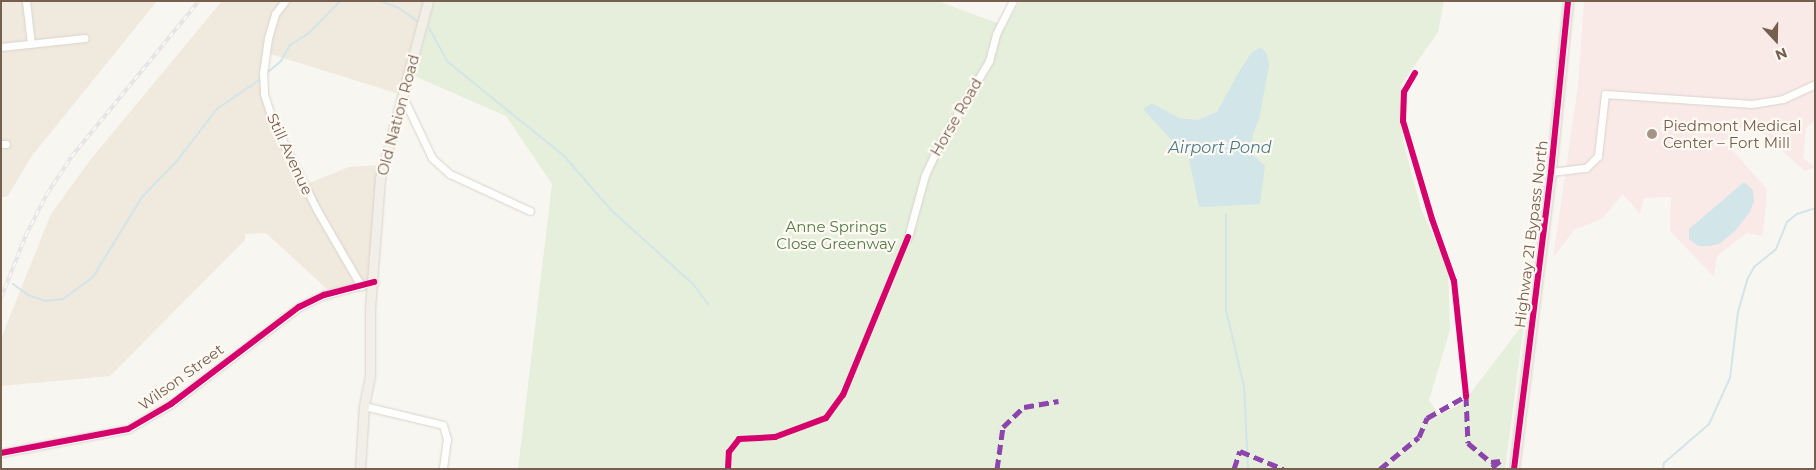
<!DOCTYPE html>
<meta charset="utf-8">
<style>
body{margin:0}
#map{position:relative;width:1816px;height:470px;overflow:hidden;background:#f8f6f0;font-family:Montserrat,sans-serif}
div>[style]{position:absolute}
.residential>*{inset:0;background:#f0e9de}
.medical>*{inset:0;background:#f9eae8}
.green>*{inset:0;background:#e5efdb}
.water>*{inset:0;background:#d2e5e9}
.stream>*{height:2px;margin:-1px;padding:0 1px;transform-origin:1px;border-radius:1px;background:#d2e5e9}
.roads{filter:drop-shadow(0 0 1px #d8d3cd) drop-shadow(0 0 1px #d8d3cd)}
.minor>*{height:7px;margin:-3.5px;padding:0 3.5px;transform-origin:3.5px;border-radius:3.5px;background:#fefefd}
.major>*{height:9px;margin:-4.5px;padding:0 4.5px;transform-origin:4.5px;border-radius:4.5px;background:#f2efe8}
.rail>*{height:4px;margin-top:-2px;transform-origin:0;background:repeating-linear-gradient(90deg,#fefaf3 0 5.5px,#e6e4e7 0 11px);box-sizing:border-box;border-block:1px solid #e6e4e7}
.quiet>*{height:5px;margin-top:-2.5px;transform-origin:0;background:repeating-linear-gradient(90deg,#8e44ad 0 10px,transparent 0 15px)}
.cycleway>*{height:6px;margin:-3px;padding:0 3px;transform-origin:3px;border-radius:3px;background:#d6006c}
.dots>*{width:14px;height:14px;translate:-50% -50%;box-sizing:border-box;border:2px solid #fefaf3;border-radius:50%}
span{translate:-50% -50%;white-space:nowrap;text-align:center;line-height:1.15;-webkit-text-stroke:4.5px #fefaf3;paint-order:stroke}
.street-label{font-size:15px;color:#775f4f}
.poi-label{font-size:15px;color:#775f4f}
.left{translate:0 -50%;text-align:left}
.park-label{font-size:15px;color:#547c47}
.water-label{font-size:16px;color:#497b89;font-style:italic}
.frame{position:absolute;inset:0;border:2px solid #775f4f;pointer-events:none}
.north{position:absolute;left:1751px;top:15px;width:50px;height:50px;-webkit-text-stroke:4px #fefaf3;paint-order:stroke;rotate:159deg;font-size:14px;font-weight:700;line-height:20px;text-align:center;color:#775f4f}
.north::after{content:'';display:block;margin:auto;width:18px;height:22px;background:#775f4f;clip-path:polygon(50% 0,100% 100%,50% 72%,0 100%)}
</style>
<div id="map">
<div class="residential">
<div style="clip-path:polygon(1px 1px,157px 1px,31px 157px,8px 196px,1px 197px)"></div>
<div style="clip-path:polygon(222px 1px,425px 1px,399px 94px,264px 52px,261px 95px,302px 186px,349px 167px,382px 165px,371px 279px,328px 290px,266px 233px,245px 234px,245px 240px,110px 376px,1px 386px,1px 339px,51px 214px,91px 159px)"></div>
</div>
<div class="medical">
<div style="clip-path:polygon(1584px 1px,1815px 1px,1815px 121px,1806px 128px,1803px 158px,1815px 167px,1805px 171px,1749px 122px,1724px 141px,1767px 189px,1763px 236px,1747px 233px,1717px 256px,1714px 277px,1670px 231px,1671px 197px,1644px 198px,1640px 214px,1623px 194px,1602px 219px,1574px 230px,1553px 258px,1578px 86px)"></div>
</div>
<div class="green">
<div style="clip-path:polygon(434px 1px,938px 1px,1005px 26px,1020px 1px,1444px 1px,1438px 32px,1401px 85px,1403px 141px,1421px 209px,1448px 267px,1450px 330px,1429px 400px,1439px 415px,1463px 403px,1524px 323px,1505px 469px,518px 469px,552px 184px,506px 116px,414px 76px)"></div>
</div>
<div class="water">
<div style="clip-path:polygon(1261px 47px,1267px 54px,1269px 66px,1259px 119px,1252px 137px,1255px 157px,1265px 166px,1260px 204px,1199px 207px,1189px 159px,1143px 109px,1152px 103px,1179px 118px,1198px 120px,1217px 112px,1240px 70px,1252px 52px)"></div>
<div style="clip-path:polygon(1744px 182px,1753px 190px,1754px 201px,1750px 212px,1735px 231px,1719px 244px,1709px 246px,1698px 246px,1689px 239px,1689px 229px)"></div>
</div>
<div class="stream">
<div style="left:380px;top:1px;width:20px;rotate:20deg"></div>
<div style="left:399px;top:8px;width:22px;rotate:36deg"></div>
<div style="left:429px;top:28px;width:39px;rotate:61deg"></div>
<div style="left:448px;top:62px;width:149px;rotate:39deg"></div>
<div style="left:564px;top:156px;width:73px;rotate:48.9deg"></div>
<div style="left:612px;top:211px;width:109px;rotate:42deg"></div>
<div style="left:693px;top:284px;width:26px;rotate:53deg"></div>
<div style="left:268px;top:72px;width:17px;rotate:-40deg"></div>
<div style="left:281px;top:61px;width:18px;rotate:-61deg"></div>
<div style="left:290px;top:45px;width:22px;rotate:-32deg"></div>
<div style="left:309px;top:33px;width:45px;rotate:-45.9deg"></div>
<div style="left:1226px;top:214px;width:96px;rotate:90deg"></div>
<div style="left:1226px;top:310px;width:78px;rotate:76.7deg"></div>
<div style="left:1244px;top:386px;width:83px;rotate:87.2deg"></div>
<div style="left:13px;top:284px;width:19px;rotate:36deg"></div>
<div style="left:28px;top:295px;width:18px;rotate:19deg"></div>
<div style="left:45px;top:301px;width:18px;rotate:-6deg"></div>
<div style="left:63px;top:299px;width:37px;rotate:-36deg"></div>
<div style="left:93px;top:277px;width:94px;rotate:-58.5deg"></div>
<div style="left:142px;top:197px;width:49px;rotate:-45.8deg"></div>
<div style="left:176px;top:162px;width:67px;rotate:-52.3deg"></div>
<div style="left:217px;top:109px;width:51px;rotate:-34.6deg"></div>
<div style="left:1663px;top:469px;width:6px;rotate:-81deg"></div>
<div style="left:1664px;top:463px;width:60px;rotate:-40.9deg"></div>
<div style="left:1709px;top:424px;width:51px;rotate:-65.5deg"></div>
<div style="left:1730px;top:378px;width:66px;rotate:-83.1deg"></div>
<div style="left:1738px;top:312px;width:35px;rotate:-74deg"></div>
<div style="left:1748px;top:278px;width:13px;rotate:-61deg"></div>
<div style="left:1754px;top:267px;width:28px;rotate:-39deg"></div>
<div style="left:1776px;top:249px;width:29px;rotate:-68deg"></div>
<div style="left:1787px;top:222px;width:13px;rotate:-39deg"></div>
<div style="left:1797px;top:214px;width:19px;rotate:-18deg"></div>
</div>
<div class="roads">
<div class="minor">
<div style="left:26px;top:1px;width:43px;rotate:83.4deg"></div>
<div style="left:285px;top:1px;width:16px;rotate:128deg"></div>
<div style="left:275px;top:14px;width:25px;rotate:106deg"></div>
<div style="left:268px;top:38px;width:34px;rotate:98deg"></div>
<div style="left:263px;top:72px;width:22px;rotate:87deg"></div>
<div style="left:264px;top:94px;width:26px;rotate:72deg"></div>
<div style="left:272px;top:119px;width:102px;rotate:63.7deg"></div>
<div style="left:317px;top:210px;width:88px;rotate:59.9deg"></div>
<div style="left:1px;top:47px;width:84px;rotate:-6.1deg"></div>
<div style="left:402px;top:95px;width:70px;rotate:64.5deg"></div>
<div style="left:432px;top:158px;width:24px;rotate:42deg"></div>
<div style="left:450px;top:174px;width:88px;rotate:24.8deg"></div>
<div style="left:1px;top:144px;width:5px"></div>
<div style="left:1551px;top:172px;width:35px;rotate:-7deg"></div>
<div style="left:1586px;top:168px;width:17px;rotate:-45deg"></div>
<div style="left:1598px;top:156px;width:62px;rotate:-83.6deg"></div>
<div style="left:1605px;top:94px;width:147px;rotate:3.9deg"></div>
<div style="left:1752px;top:104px;width:31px;rotate:-9deg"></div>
<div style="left:1783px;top:99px;width:35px;rotate:-25deg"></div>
<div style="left:908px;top:237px;width:64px;rotate:-74.7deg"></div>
<div style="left:925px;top:175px;width:33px;rotate:-65deg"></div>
<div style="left:939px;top:145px;width:98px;rotate:-59.2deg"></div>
<div style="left:989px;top:61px;width:28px;rotate:-75deg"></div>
<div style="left:996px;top:34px;width:37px;rotate:-63deg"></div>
<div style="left:364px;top:406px;width:81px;rotate:13.5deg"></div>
<div style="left:443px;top:425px;width:15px;rotate:74deg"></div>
<div style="left:447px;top:439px;width:30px;rotate:98deg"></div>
<div style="left:1px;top:453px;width:129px;rotate:-10.7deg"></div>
<div style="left:128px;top:429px;width:50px;rotate:-30.2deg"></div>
<div style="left:171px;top:404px;width:161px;rotate:-37.2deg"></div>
<div style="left:299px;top:307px;width:28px;rotate:-26deg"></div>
<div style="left:324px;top:295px;width:52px;rotate:-14.6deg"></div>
</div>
<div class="major">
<div style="left:360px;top:469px;width:63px;rotate:-86.4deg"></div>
<div style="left:364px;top:406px;width:31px;rotate:-79deg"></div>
<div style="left:370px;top:376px;width:68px;rotate:-90deg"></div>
<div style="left:370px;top:308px;width:130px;rotate:-85.6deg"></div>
<div style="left:380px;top:178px;width:183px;rotate:-74.8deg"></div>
<div style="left:1514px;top:469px;width:299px;rotate:-82.9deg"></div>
<div style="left:1551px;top:172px;width:172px;rotate:-84.3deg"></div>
</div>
</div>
<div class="rail">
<div style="left:1px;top:298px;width:68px;rotate:-68.4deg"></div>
<div style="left:26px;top:235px;width:46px;rotate:-62.9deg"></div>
<div style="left:47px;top:194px;width:45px;rotate:-56.7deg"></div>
<div style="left:72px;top:156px;width:200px;rotate:-50.7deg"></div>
</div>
<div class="quiet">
<div style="left:997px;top:469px;width:42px;rotate:-81.9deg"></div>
<div style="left:1003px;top:427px;width:29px;rotate:-44deg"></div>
<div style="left:1024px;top:407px;width:35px;rotate:-10deg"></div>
<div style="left:1234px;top:469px;width:19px;rotate:-72deg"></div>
<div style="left:1240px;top:451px;width:47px;rotate:22.7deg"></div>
<div style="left:1380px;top:469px;width:50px;rotate:-39.4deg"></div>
<div style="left:1419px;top:437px;width:21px;rotate:-67deg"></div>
<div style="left:1427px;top:418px;width:45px;rotate:-29.4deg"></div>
<div style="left:1466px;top:396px;width:47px;rotate:87.6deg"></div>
<div style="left:1468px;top:443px;width:30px;rotate:40deg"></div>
<div style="left:1491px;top:462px;width:9px;rotate:-6deg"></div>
<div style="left:1500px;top:461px;width:13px;rotate:141deg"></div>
</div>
<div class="cycleway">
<div style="left:1415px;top:73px;width:22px;rotate:120deg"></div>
<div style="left:1404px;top:92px;width:29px;rotate:92deg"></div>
<div style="left:1403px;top:121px;width:102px;rotate:73.5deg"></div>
<div style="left:1432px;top:219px;width:66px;rotate:70.5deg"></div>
<div style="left:1454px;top:281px;width:116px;rotate:84deg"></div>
<div style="left:1px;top:453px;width:129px;rotate:-10.7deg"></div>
<div style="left:128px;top:429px;width:50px;rotate:-30.2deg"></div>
<div style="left:171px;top:404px;width:161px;rotate:-37.2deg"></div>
<div style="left:299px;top:307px;width:28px;rotate:-26deg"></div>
<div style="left:324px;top:295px;width:52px;rotate:-14.6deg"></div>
<div style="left:728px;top:469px;width:17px;rotate:-87deg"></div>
<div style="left:729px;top:452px;width:16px;rotate:-52deg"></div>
<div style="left:739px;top:439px;width:36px;rotate:-3deg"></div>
<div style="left:775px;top:437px;width:54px;rotate:-20.4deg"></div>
<div style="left:826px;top:418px;width:29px;rotate:-54deg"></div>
<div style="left:843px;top:395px;width:171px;rotate:-67.6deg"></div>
<div style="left:1514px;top:469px;width:299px;rotate:-82.9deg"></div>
<div style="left:1551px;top:172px;width:172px;rotate:-84.3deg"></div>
</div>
<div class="dots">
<div style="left:1652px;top:134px;background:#a49487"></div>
</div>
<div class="street-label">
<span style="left:398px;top:115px;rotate:-75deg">Old Nation Road</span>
<span style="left:956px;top:117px;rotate:-60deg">Horse Road</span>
<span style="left:290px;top:154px;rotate:65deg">Still Avenue</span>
<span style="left:1531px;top:234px;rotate:-83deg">Highway 21 Bypass North</span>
<span style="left:181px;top:377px;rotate:-36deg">Wilson Street</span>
</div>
<div class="poi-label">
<span class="left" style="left:1663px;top:134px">Piedmont Medical<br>Center – Fort Mill</span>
</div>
<div class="park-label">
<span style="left:836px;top:235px">Anne Springs<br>Close Greenway</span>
</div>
<div class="water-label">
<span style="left:1220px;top:148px">Airport Pond</span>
</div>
<div class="frame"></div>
<div class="north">N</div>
</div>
